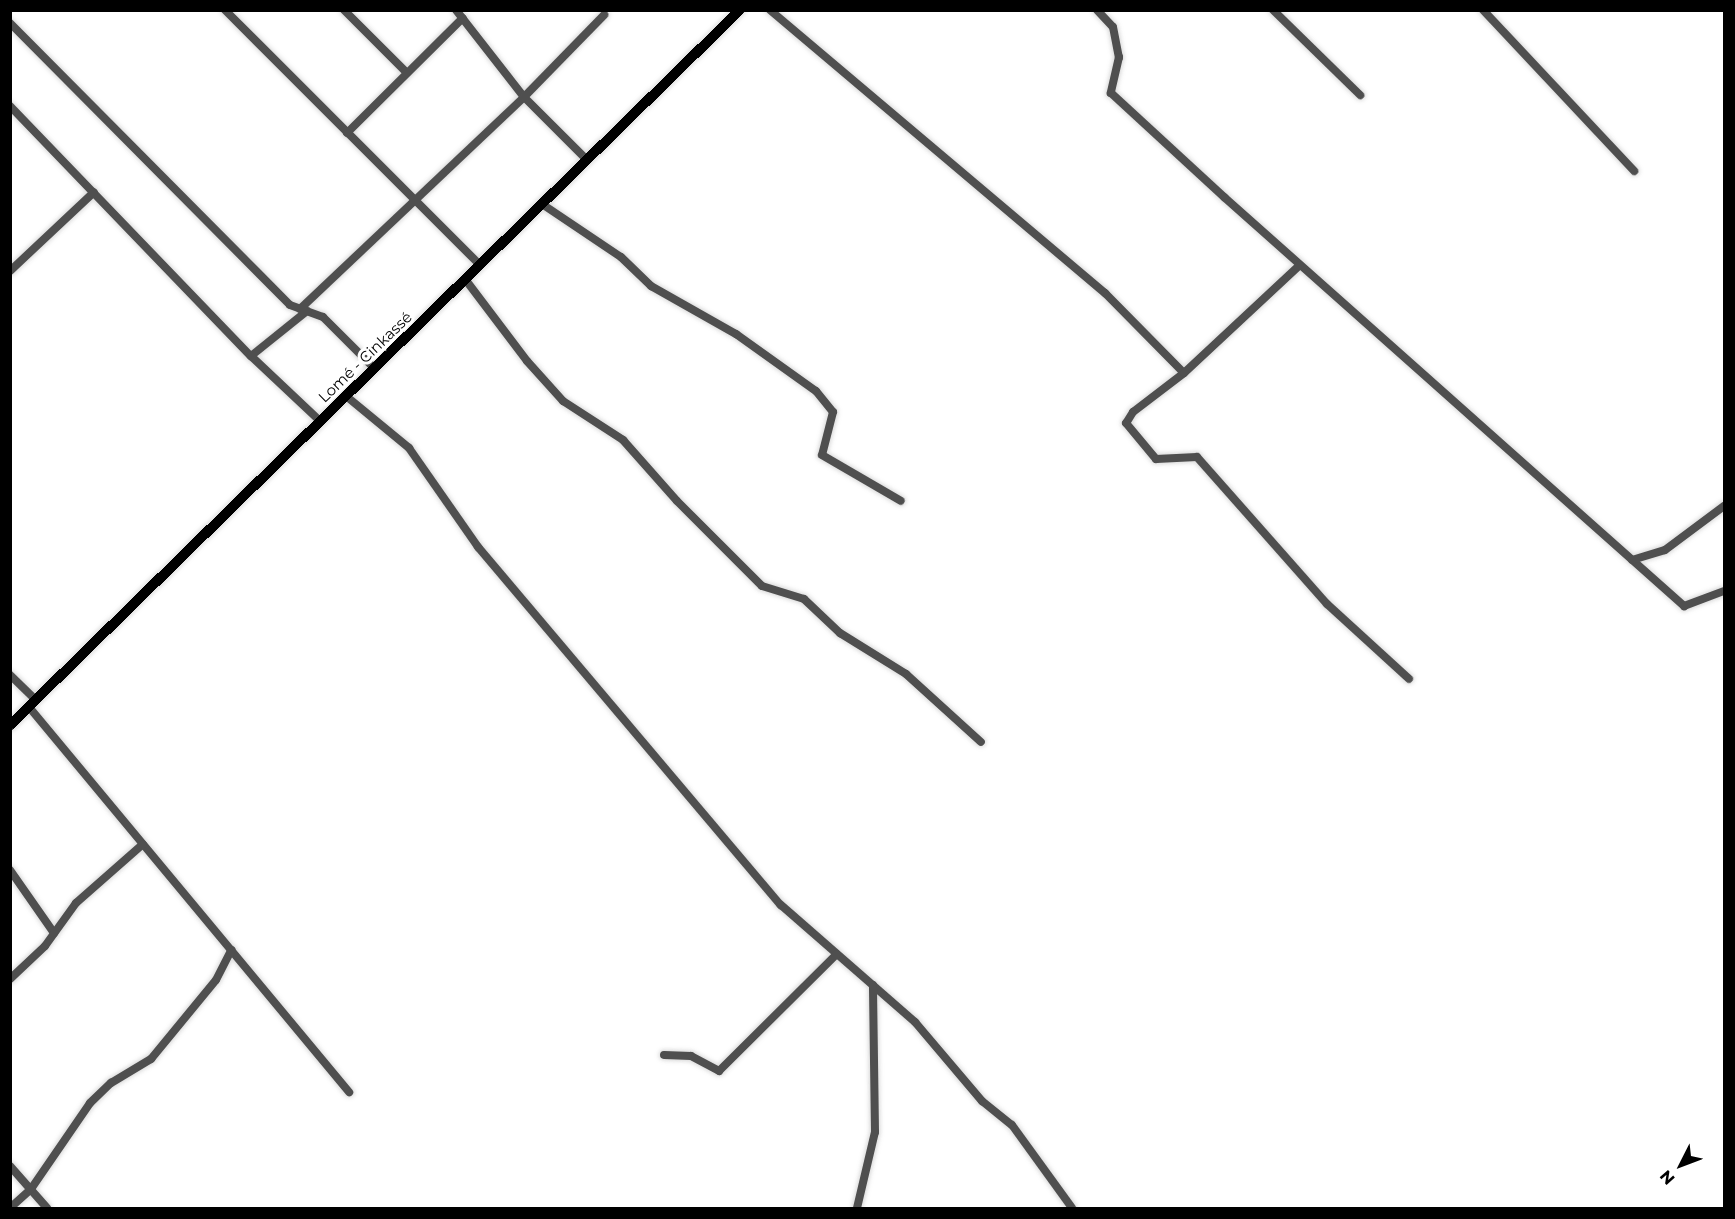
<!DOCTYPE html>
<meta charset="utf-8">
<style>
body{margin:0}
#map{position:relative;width:1735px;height:1219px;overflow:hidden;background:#fff;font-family:Montserrat,sans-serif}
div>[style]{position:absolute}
.roads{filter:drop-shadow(0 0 2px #dbdbdb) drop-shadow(0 0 2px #dbdbdb)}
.minor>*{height:8px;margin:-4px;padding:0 4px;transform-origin:4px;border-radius:4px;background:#4f4f4f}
.highway>*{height:10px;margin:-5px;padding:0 5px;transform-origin:5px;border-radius:5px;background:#000}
span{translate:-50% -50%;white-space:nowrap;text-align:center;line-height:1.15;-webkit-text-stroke:6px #fff;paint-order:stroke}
.street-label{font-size:15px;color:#000}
.frame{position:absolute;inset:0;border:12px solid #000;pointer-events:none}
.north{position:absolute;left:1651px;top:1135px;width:60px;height:60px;-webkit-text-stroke:4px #fff;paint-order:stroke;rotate:228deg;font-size:16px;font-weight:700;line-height:24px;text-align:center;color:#000}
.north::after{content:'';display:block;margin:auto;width:21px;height:27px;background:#000;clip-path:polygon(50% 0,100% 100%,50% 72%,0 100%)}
</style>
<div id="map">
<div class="roads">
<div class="minor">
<div style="left:225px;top:10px;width:361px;rotate:45deg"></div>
<div style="left:344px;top:10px;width:89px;rotate:45deg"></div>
<div style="left:456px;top:10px;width:110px;rotate:52deg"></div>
<div style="left:524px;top:97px;width:89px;rotate:45deg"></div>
<div style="left:770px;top:10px;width:439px;rotate:40.2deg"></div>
<div style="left:1105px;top:293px;width:112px;rotate:45.4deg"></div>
<div style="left:1184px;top:373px;width:64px;rotate:142.6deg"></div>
<div style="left:1133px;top:412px;width:13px;rotate:122deg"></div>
<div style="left:1126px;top:423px;width:47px;rotate:50.2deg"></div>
<div style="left:1156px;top:459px;width:41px;rotate:-2.8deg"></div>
<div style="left:1197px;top:457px;width:196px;rotate:48.5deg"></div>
<div style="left:1327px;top:604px;width:111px;rotate:42.4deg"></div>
<div style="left:1097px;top:10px;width:23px;rotate:47deg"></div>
<div style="left:1113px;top:27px;width:31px;rotate:79deg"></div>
<div style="left:1119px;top:57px;width:37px;rotate:103deg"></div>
<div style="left:1111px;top:93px;width:154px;rotate:42.6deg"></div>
<div style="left:1224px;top:197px;width:616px;rotate:41.64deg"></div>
<div style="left:1684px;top:606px;width:43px;rotate:-20.6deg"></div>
<div style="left:1273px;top:10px;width:122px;rotate:44.3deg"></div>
<div style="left:1483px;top:10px;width:221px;rotate:46.8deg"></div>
<div style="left:10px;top:23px;width:397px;rotate:45.2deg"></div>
<div style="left:290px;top:305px;width:35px;rotate:20deg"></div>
<div style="left:323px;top:317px;width:72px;rotate:45deg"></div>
<div style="left:10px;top:106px;width:347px;rotate:46.1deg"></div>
<div style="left:251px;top:356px;width:95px;rotate:43.3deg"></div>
<div style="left:347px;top:133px;width:163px;rotate:-44.8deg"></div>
<div style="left:542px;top:204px;width:95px;rotate:33.9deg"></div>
<div style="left:621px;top:257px;width:42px;rotate:44deg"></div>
<div style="left:651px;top:286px;width:98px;rotate:29.5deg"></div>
<div style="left:736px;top:334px;width:98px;rotate:35.5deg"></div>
<div style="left:816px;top:391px;width:27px;rotate:51deg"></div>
<div style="left:833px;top:412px;width:44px;rotate:104.3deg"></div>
<div style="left:822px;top:455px;width:91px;rotate:30.2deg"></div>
<div style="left:10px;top:271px;width:115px;rotate:-43.2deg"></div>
<div style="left:465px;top:279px;width:103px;rotate:52.9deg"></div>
<div style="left:527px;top:361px;width:54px;rotate:48deg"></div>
<div style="left:563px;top:401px;width:72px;rotate:33deg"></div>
<div style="left:623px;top:440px;width:81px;rotate:48.5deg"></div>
<div style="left:677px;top:501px;width:120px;rotate:45deg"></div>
<div style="left:762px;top:586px;width:44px;rotate:17.2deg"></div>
<div style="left:804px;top:599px;width:50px;rotate:43.4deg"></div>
<div style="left:840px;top:633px;width:78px;rotate:31.8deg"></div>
<div style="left:906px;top:674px;width:101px;rotate:42.2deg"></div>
<div style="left:300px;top:309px;width:308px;rotate:-43.4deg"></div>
<div style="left:524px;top:97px;width:115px;rotate:-45.7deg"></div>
<div style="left:251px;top:356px;width:72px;rotate:-38.8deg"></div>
<div style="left:1184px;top:373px;width:158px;rotate:-43deg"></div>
<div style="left:346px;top:396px;width:82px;rotate:39.5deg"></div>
<div style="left:409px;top:448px;width:121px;rotate:55.1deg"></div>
<div style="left:478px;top:547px;width:469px;rotate:49.8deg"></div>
<div style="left:781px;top:905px;width:178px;rotate:41.1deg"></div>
<div style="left:915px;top:1022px;width:104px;rotate:49.7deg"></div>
<div style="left:982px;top:1101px;width:38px;rotate:39deg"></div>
<div style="left:1012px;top:1125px;width:102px;rotate:54.1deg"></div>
<div style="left:1632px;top:560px;width:34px;rotate:-17deg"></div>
<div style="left:1665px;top:550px;width:74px;rotate:-36.7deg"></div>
<div style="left:10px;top:675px;width:36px;rotate:44deg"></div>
<div style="left:29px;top:707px;width:501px;rotate:50.27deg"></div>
<div style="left:10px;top:870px;width:77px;rotate:55.1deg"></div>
<div style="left:10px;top:979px;width:48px;rotate:-43.3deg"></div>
<div style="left:45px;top:946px;width:53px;rotate:-54.2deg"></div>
<div style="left:76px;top:903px;width:89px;rotate:-41.4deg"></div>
<div style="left:664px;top:1055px;width:27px;rotate:2deg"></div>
<div style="left:691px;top:1056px;width:32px;rotate:28deg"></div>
<div style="left:719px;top:1071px;width:166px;rotate:-44.8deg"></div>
<div style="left:10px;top:1166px;width:56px;rotate:48.6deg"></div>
<div style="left:10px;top:1208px;width:28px;rotate:-42deg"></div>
<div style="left:31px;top:1189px;width:104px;rotate:-55.5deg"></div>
<div style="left:90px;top:1103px;width:29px;rotate:-44deg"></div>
<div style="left:111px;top:1083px;width:47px;rotate:-31deg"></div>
<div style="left:151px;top:1059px;width:102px;rotate:-50.6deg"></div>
<div style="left:216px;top:980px;width:34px;rotate:-63deg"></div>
<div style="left:857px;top:1208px;width:78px;rotate:-76.7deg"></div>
<div style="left:875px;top:1132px;width:147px;rotate:-90.8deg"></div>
</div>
<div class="highway">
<div style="left:10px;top:725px;width:1022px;rotate:-44.41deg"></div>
</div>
</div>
<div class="street-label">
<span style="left:365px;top:357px;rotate:-44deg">Lomé - Cinkassé</span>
</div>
<div class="frame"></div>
<div class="north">N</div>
</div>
